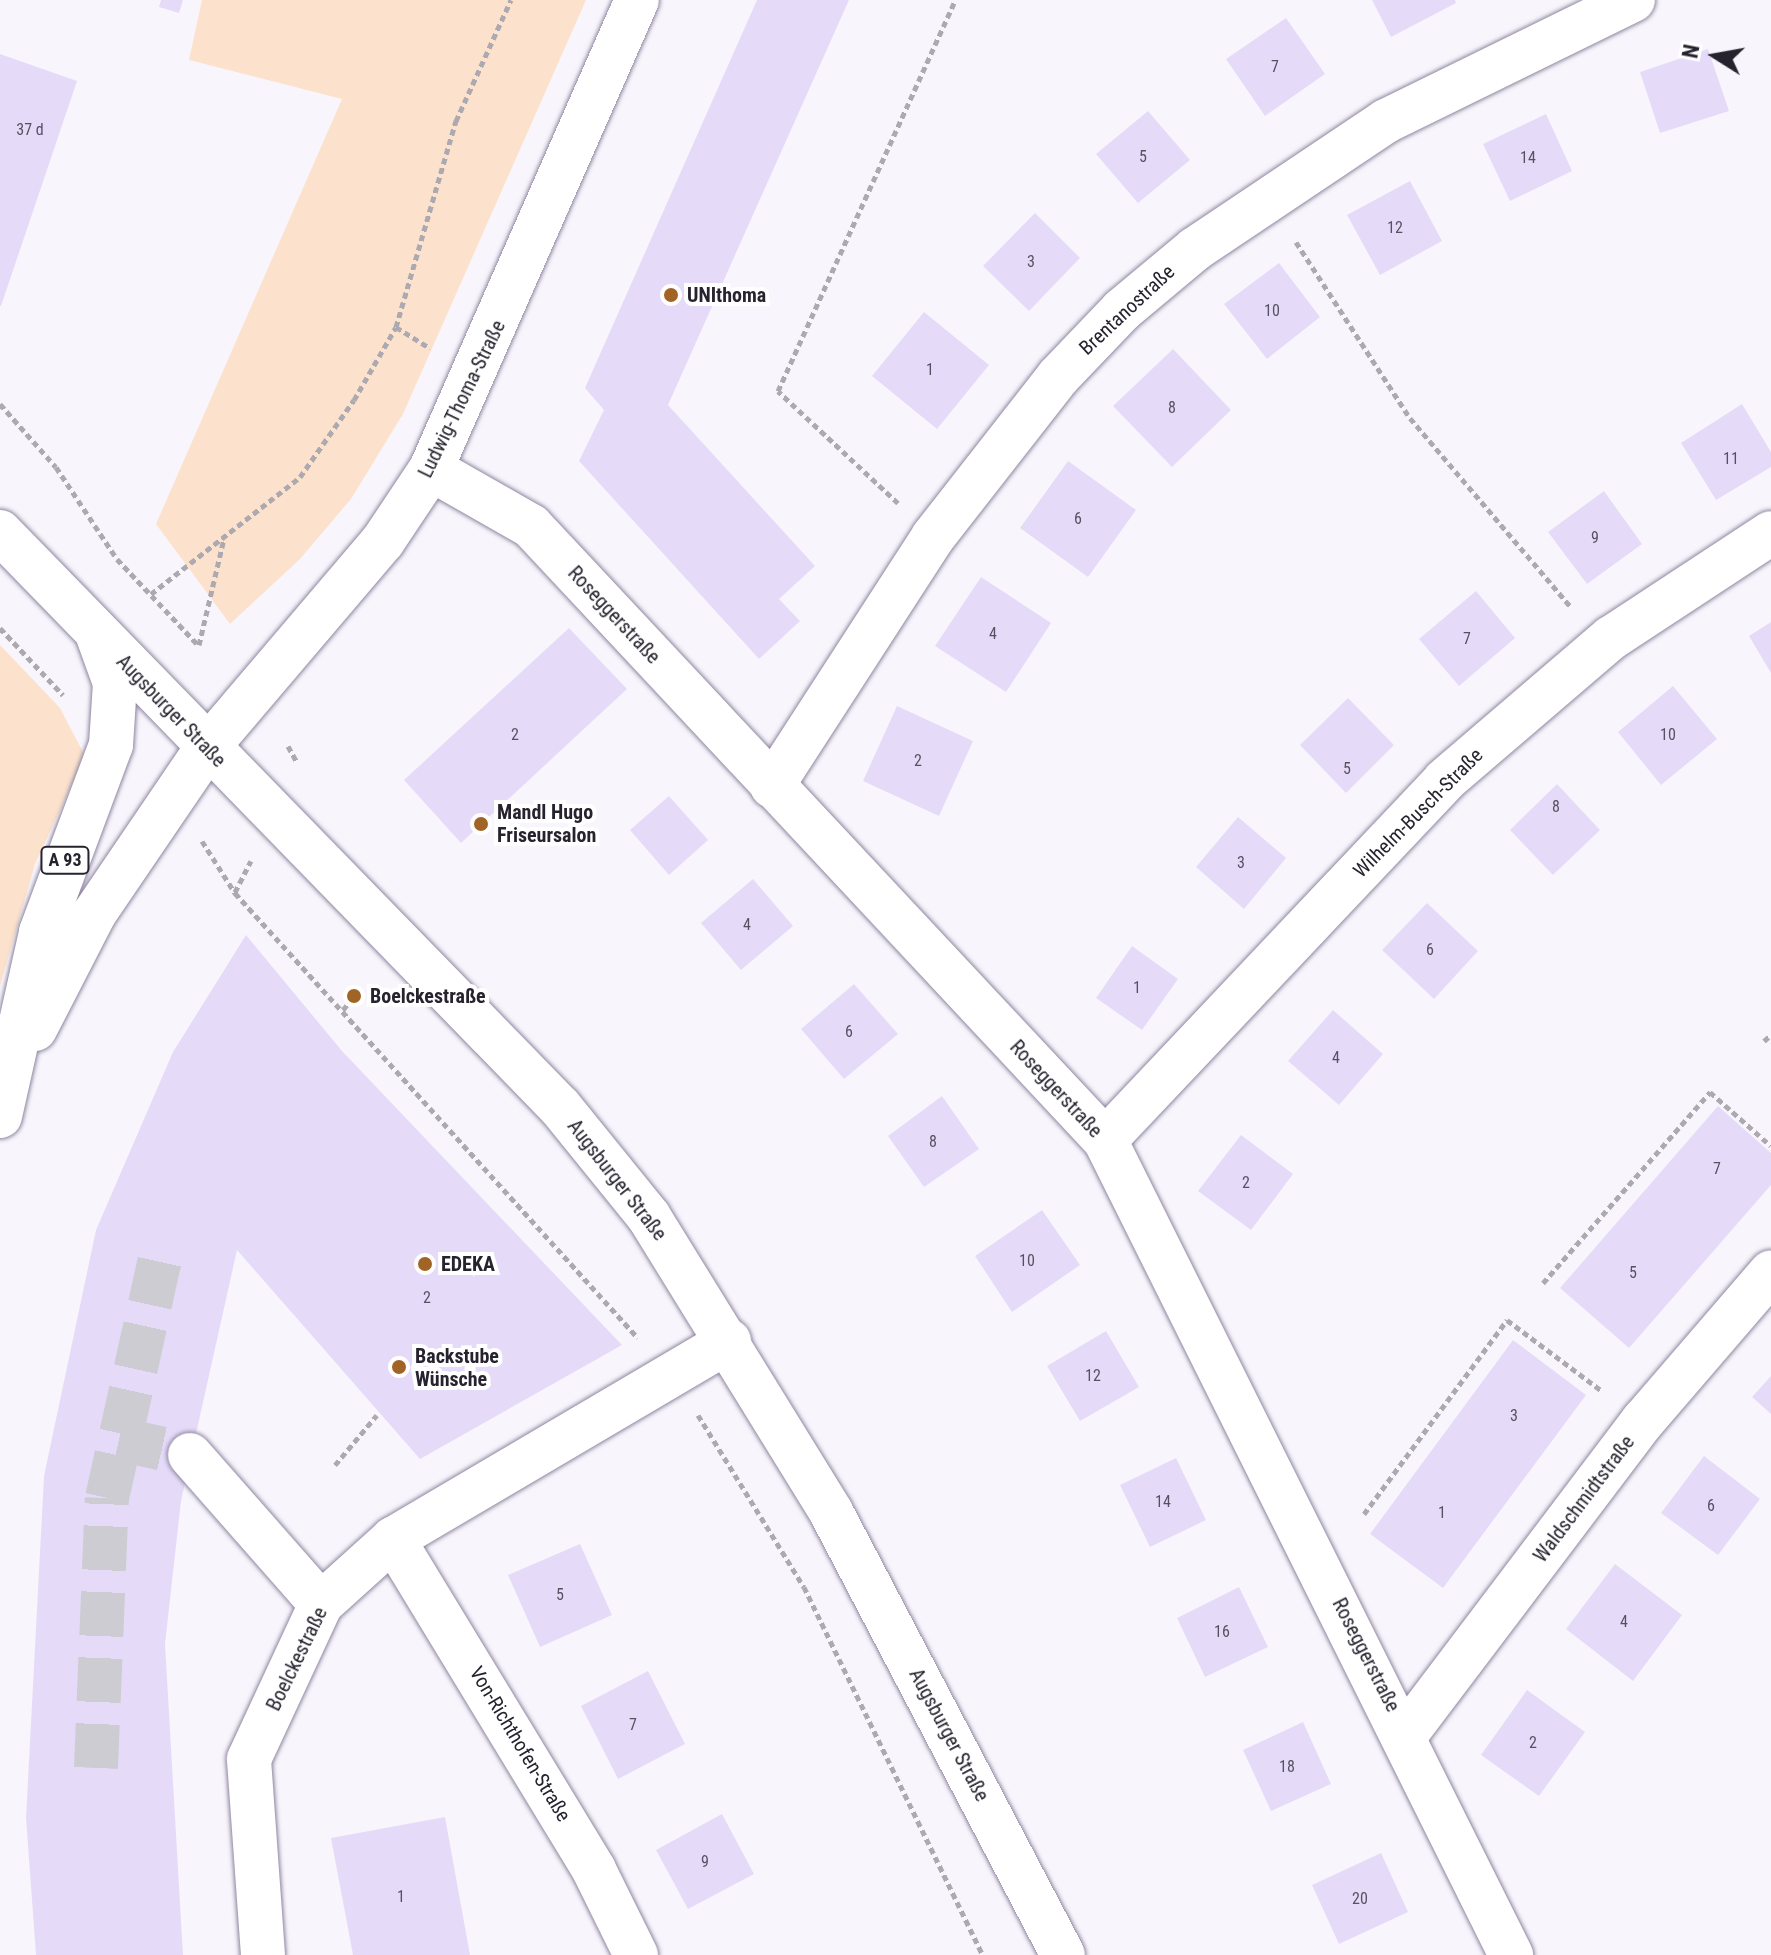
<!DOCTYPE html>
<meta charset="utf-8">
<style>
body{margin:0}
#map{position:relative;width:1771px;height:1955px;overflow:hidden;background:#f8f6fc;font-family:"Roboto Condensed",sans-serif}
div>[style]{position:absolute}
.green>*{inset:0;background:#fce2cc}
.building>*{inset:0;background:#e5dbf9}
.minor-tunnel>*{height:44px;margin-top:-22px;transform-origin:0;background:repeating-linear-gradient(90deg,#ceccd3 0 44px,transparent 0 66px)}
.path>*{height:5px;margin-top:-2.5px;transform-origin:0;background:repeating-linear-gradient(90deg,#aca9b1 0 6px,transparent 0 10px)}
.roads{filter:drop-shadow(0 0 2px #8f86a1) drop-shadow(0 0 2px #8f86a1)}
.minor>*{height:44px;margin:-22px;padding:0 22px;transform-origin:22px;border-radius:22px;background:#fff}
.highway>*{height:44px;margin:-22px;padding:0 22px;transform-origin:22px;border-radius:22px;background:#fff}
.dots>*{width:22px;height:22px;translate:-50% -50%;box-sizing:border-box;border:4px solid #fff;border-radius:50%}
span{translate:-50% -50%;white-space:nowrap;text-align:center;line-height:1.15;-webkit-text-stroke:8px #fff;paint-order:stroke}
.number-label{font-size:16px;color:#565161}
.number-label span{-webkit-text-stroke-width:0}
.shield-label span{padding:2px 6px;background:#fff;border:2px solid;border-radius:6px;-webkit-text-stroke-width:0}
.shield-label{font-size:18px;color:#27232e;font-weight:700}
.poi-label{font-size:20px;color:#27232e;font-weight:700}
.left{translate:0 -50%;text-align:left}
.street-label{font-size:20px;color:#27232e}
.north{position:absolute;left:1675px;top:16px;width:80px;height:80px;-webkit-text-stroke:6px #fff;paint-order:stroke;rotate:281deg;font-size:22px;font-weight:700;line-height:32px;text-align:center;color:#27232e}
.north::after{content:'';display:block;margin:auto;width:28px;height:36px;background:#27232e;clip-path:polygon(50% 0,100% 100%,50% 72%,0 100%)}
</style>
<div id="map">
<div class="green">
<div style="clip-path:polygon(202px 0,586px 0,403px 414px,351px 499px,300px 559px,230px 624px,156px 524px,342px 99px,189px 60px)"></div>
<div style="clip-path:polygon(0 645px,60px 708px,85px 756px,35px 864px,0 986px)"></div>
</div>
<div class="building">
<div style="clip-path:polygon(161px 0,183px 0,179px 13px,159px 7px)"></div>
<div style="clip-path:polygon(757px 0,849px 0,668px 405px,815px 566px,779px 599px,800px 621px,759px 659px,579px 461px,604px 410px,585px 388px)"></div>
<div style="clip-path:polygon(1372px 0,1455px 0,1456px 3px,1391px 37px)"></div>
<div style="clip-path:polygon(1286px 18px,1325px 74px,1265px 116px,1226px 59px)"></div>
<div style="clip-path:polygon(1708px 49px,1729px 111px,1660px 133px,1640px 72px)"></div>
<div style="clip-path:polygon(0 54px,77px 81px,1px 306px,0 306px)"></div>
<div style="clip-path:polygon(1148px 111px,1190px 160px,1138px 203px,1096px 154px)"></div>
<div style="clip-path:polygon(1546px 114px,1572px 171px,1510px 201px,1483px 144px)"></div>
<div style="clip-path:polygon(1410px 181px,1442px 241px,1380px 275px,1347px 215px)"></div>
<div style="clip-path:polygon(1035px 213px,1080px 258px,1029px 311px,983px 266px)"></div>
<div style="clip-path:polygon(1279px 263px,1320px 317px,1267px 359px,1224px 304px)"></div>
<div style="clip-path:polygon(924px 312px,989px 365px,937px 429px,872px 376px)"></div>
<div style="clip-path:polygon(1173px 349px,1231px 410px,1172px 467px,1113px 406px)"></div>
<div style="clip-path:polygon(1742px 404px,1771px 452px,1771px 467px,1716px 500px,1681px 443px)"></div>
<div style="clip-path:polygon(1068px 461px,1136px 510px,1088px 577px,1020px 528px)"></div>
<div style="clip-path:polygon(1604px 491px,1642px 544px,1587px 584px,1548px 532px)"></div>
<div style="clip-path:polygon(981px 577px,1051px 623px,1006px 692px,935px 646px)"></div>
<div style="clip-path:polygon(1476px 591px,1515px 638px,1459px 686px,1419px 639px)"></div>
<div style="clip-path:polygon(1771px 622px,1771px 673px,1749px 636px)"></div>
<div style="clip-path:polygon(569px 628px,627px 689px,461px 843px,404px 780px)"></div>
<div style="clip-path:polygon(1673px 686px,1717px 739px,1661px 785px,1618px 732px)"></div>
<div style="clip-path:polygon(1348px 698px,1394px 745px,1346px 793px,1300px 745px)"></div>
<div style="clip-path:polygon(897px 706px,973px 741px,939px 816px,863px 781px)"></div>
<div style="clip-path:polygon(1557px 784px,1600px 830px,1553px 875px,1510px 830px)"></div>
<div style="clip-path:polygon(669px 796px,708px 840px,669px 875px,630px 830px)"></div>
<div style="clip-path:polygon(1238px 817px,1286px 858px,1244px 909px,1196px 867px)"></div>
<div style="clip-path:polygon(753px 879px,793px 926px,741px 970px,701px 923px)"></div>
<div style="clip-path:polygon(1427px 903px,1478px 951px,1434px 999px,1382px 950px)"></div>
<div style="clip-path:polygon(246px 935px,342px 1051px,622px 1345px,420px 1459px,237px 1250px,181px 1501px,165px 1644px,183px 1955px,36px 1955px,26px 1818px,44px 1476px,96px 1230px,173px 1052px)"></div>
<div style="clip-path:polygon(1132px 946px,1178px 979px,1142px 1030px,1096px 998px)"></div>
<div style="clip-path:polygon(854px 984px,898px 1034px,844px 1079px,801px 1029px)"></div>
<div style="clip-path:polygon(1333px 1010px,1383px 1054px,1339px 1105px,1288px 1061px)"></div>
<div style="clip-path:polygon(942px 1096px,979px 1149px,924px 1187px,888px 1136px)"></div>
<div style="clip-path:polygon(1718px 1106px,1771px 1153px,1771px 1185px,1629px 1348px,1560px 1288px)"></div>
<div style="clip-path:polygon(1241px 1135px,1293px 1174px,1251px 1230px,1198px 1191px)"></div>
<div style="clip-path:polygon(1042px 1210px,1080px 1265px,1012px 1312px,975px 1256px)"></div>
<div style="clip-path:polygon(1106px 1331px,1139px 1387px,1080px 1421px,1047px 1366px)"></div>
<div style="clip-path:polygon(1513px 1340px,1586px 1395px,1443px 1588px,1370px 1534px)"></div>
<div style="clip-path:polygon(1771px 1376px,1771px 1414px,1752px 1397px)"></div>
<div style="clip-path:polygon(1704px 1456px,1760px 1499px,1718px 1555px,1661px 1513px)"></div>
<div style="clip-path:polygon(1176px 1458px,1206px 1520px,1150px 1547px,1120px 1485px)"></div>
<div style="clip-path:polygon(580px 1544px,612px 1615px,540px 1647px,508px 1575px)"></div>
<div style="clip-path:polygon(1615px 1564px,1682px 1615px,1633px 1681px,1566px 1629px)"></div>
<div style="clip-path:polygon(1239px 1587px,1268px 1647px,1205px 1677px,1177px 1618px)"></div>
<div style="clip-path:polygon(648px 1671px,685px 1744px,618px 1779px,581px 1706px)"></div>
<div style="clip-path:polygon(1527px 1690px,1585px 1732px,1539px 1796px,1481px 1755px)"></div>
<div style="clip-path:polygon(1303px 1722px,1331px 1784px,1271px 1811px,1243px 1750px)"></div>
<div style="clip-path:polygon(722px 1814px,754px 1874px,688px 1909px,656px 1850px)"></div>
<div style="clip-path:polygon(445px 1817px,470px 1955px,353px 1955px,331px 1838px)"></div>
<div style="clip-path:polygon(1381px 1853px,1408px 1912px,1339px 1944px,1312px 1885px)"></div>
</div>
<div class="minor-tunnel">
<div style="left:119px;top:1439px;width:73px;rotate:12.7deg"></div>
<div style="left:96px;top:1768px;width:270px;rotate:-87.7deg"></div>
<div style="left:107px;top:1498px;width:254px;rotate:-77.5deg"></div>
</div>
<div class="path">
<div style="left:1296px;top:242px;width:210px;rotate:57.1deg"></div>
<div style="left:1410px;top:418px;width:248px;rotate:49.6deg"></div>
<div style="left:396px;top:327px;width:40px;rotate:32deg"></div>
<div style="left:0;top:404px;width:84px;rotate:48.4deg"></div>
<div style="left:56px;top:467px;width:110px;rotate:56.5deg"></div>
<div style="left:117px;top:559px;width:120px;rotate:46.7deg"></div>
<div style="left:898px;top:503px;width:164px;rotate:-137deg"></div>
<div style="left:778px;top:391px;width:429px;rotate:-65.6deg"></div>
<div style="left:151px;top:594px;width:189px;rotate:-38.1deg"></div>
<div style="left:300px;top:477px;width:94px;rotate:-55deg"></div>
<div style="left:354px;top:400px;width:84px;rotate:-60.1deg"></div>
<div style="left:396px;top:327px;width:215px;rotate:-73.8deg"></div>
<div style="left:456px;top:121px;width:133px;rotate:-65.6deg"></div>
<div style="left:0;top:628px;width:92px;rotate:46.8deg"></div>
<div style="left:199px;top:645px;width:110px;rotate:-76.8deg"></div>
<div style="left:288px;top:746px;width:18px;rotate:61deg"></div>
<div style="left:202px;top:841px;width:62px;rotate:57.6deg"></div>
<div style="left:235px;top:893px;width:600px;rotate:47.84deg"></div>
<div style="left:235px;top:892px;width:35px;rotate:-63deg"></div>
<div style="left:343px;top:1010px;width:18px;rotate:-52deg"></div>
<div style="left:1764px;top:1041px;width:9px;rotate:-41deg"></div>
<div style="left:1543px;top:1283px;width:254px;rotate:-48.8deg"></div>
<div style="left:1710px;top:1092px;width:81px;rotate:41.5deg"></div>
<div style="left:698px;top:1415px;width:202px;rotate:58.4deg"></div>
<div style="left:804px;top:1587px;width:409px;rotate:64.1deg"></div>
<div style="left:335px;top:1465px;width:65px;rotate:-50deg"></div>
<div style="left:1364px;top:1514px;width:241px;rotate:-53.6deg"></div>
<div style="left:1507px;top:1320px;width:119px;rotate:36.8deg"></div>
</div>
<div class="roads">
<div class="minor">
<div style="left:431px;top:469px;width:115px;rotate:29.7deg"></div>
<div style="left:531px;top:526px;width:841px;rotate:46.93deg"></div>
<div style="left:1105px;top:1140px;width:911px;rotate:63.52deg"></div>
<div style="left:0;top:532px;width:803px;rotate:45.76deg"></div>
<div style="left:560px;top:1107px;width:141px;rotate:51deg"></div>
<div style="left:649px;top:1217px;width:347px;rotate:58.3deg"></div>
<div style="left:831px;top:1512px;width:500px;rotate:62.36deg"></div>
<div style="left:206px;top:749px;width:273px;rotate:-49.6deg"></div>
<div style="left:383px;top:541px;width:87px;rotate:-56.3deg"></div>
<div style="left:431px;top:469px;width:512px;rotate:-66.29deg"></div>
<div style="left:772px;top:786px;width:297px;rotate:-57.1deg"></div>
<div style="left:933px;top:537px;width:203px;rotate:-52deg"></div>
<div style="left:1058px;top:377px;width:93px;rotate:-46.3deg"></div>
<div style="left:1122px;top:310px;width:95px;rotate:-39.9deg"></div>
<div style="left:1195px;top:249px;width:230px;rotate:-33.8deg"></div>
<div style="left:1386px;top:121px;width:275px;rotate:-26.1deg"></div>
<div style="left:1105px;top:1140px;width:494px;rotate:-46.6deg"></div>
<div style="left:1444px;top:781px;width:220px;rotate:-40.6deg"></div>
<div style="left:1611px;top:638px;width:191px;rotate:-33.3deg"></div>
<div style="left:190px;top:1455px;width:198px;rotate:48.7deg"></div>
<div style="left:393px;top:1539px;width:387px;rotate:58.7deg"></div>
<div style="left:594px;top:1870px;width:95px;rotate:63.7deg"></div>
<div style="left:1406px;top:1734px;width:393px;rotate:-52.9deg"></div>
<div style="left:1643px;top:1421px;width:196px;rotate:-49.3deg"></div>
<div style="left:263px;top:1955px;width:196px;rotate:-94.1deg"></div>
<div style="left:249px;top:1759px;width:171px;rotate:-65.1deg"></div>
<div style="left:321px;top:1604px;width:97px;rotate:-42.1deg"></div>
<div style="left:393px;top:1539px;width:390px;rotate:-30.5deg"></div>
</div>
<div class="highway">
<div style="left:35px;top:1029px;width:129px;rotate:-62.8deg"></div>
<div style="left:94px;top:914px;width:199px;rotate:-55.8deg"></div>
<div style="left:0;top:1116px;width:189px;rotate:-77.4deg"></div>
<div style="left:41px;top:932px;width:200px;rotate:-69.5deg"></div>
<div style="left:111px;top:745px;width:62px;rotate:-86.3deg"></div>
<div style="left:115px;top:683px;width:50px;rotate:-109.9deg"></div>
</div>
</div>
<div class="dots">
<div style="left:671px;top:295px;background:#a06526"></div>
<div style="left:481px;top:824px;background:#a06526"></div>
<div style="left:354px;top:996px;background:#a06526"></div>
<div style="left:425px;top:1264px;background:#a06526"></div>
<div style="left:399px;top:1367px;background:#a06526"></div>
</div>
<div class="number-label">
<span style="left:1275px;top:67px">7</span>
<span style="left:30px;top:130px">37 d</span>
<span style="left:1143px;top:157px">5</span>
<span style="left:1528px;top:158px">14</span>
<span style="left:1395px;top:228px">12</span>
<span style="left:1031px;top:262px">3</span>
<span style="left:1272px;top:311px">10</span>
<span style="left:930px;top:370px">1</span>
<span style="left:1172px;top:408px">8</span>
<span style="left:1731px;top:459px">11</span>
<span style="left:1078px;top:519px">6</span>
<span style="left:1595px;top:538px">9</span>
<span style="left:993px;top:634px">4</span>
<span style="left:1467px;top:639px">7</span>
<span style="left:515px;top:735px">2</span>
<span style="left:1668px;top:735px">10</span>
<span style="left:918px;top:761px">2</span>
<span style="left:1347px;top:769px">5</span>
<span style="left:1556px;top:807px">8</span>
<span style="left:1241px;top:863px">3</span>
<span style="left:747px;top:925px">4</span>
<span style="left:1430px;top:950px">6</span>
<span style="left:1137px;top:988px">1</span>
<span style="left:849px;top:1032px">6</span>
<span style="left:1336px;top:1058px">4</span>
<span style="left:933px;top:1142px">8</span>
<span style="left:1717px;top:1169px">7</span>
<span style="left:1246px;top:1183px">2</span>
<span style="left:1027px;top:1261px">10</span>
<span style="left:1633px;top:1273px">5</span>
<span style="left:427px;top:1298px">2</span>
<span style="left:1093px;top:1376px">12</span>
<span style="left:1514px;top:1416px">3</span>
<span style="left:1163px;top:1502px">14</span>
<span style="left:1711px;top:1506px">6</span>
<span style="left:1442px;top:1513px">1</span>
<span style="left:560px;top:1595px">5</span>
<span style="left:1624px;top:1622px">4</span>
<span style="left:1222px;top:1632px">16</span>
<span style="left:633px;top:1725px">7</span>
<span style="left:1533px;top:1743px">2</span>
<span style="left:1287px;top:1767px">18</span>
<span style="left:705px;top:1862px">9</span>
<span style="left:401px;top:1897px">1</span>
<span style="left:1360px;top:1899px">20</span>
</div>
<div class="shield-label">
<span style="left:65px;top:860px">A 93</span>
</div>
<div class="poi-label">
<span class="left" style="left:687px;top:295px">UNIthoma</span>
<span class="left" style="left:497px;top:824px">Mandl Hugo<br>Friseursalon</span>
<span class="left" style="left:370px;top:996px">Boelckestraße</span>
<span class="left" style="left:441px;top:1264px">EDEKA</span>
<span class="left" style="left:415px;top:1368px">Backstube<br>Wünsche</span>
</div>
<div class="street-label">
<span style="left:1127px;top:310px;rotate:-43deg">Brentanostraße</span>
<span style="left:462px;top:399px;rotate:-64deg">Ludwig-Thoma-Straße</span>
<span style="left:614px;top:615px;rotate:47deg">Roseggerstraße</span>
<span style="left:171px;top:711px;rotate:46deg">Augsburger Straße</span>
<span style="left:1418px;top:813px;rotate:-45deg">Wilhelm-Busch-Straße</span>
<span style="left:1056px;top:1089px;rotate:47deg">Roseggerstraße</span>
<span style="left:617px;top:1180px;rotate:52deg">Augsburger Straße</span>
<span style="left:1584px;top:1499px;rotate:-53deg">Waldschmidtstraße</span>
<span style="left:1366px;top:1655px;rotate:63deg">Roseggerstraße</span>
<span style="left:297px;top:1659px;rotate:-64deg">Boelckestraße</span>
<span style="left:949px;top:1735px;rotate:62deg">Augsburger Straße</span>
<span style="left:520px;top:1744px;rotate:59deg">Von-Richthofen-Straße</span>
</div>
<div class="north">N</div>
</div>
